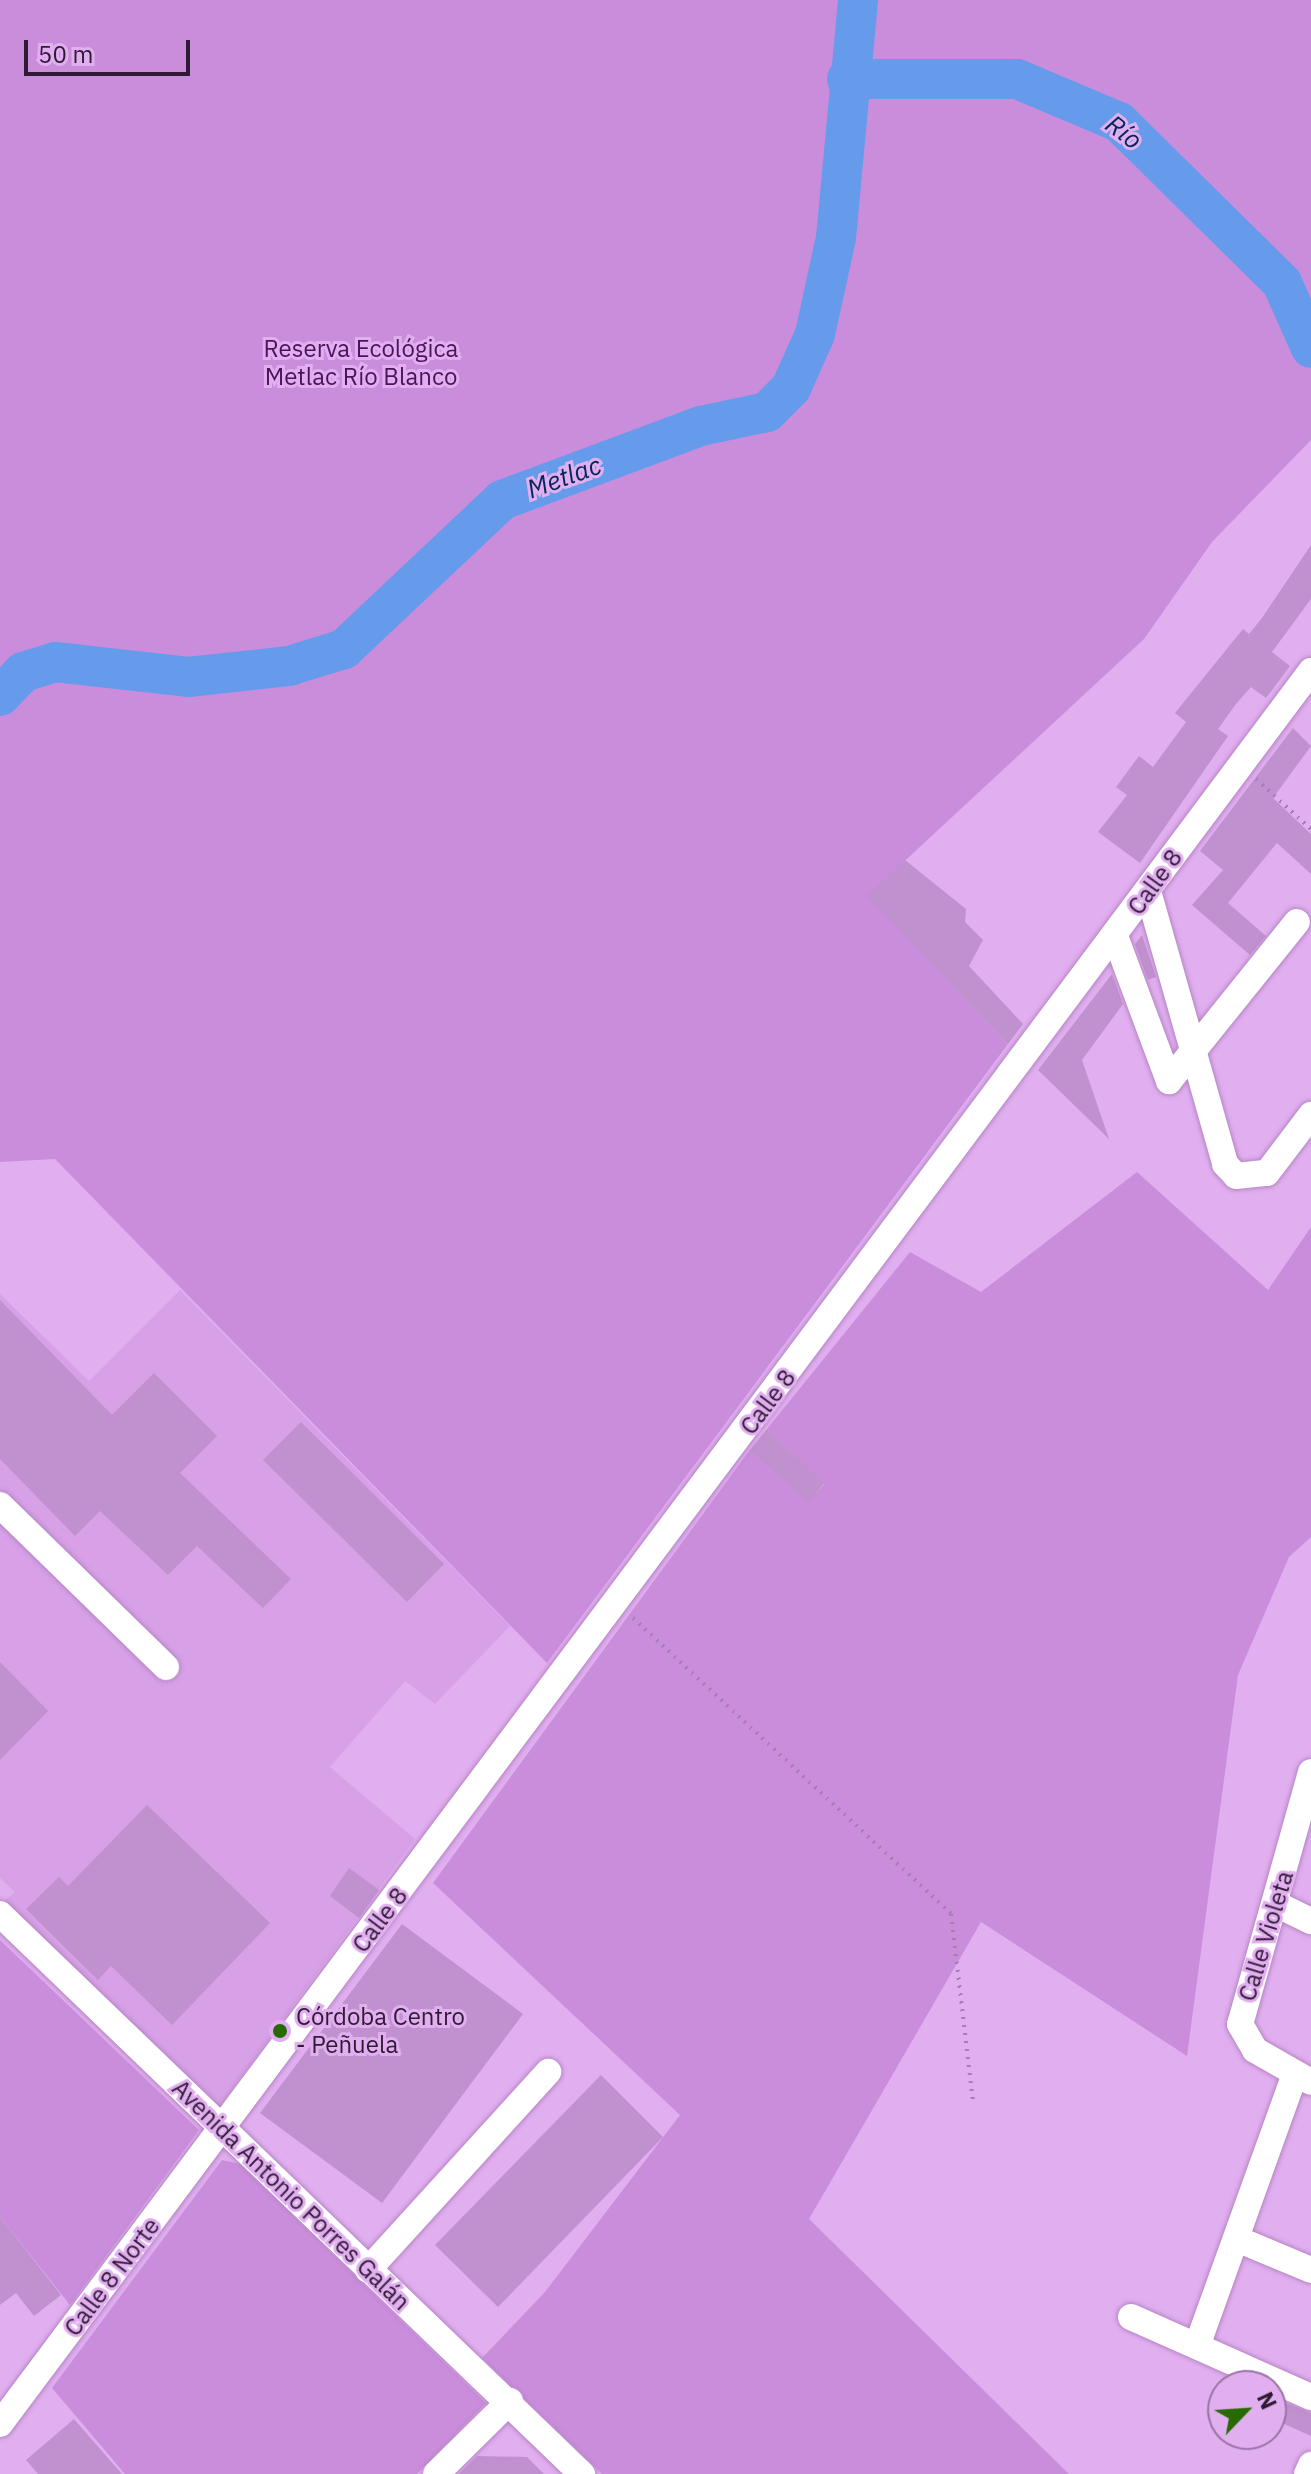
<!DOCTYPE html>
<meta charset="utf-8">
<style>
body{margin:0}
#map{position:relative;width:1311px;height:2474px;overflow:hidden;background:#e1aff0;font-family:"IBM Plex Sans",sans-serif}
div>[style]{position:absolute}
.built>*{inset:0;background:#d7a0e7}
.green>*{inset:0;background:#ca8ddc}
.river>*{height:40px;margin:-20px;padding:0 20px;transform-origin:20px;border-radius:20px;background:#669beb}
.building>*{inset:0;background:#c190cf}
.path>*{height:4px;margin-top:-2px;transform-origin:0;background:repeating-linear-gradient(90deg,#a67eb2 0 2px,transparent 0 8px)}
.roads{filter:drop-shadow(0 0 2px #b685c4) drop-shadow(0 0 2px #b685c4)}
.minor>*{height:26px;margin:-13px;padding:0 13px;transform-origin:13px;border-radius:13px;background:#fff}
.dots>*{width:22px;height:22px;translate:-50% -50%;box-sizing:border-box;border:4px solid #e1aff0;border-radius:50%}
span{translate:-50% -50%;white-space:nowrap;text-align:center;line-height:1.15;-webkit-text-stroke:6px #e1aff0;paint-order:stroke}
.park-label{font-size:24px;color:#4d125c}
.street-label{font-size:24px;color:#2f1b34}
.poi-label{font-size:24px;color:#2f1b34}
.left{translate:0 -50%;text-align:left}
.water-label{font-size:26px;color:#042658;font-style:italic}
.north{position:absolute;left:1207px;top:2370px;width:80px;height:80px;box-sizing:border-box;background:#e1aff0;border:2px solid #9a74a5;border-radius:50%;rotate:65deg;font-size:22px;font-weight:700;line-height:32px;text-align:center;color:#2f1b34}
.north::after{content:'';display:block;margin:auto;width:28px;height:36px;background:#266a00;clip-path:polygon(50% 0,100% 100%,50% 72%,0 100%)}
.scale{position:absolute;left:24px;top:40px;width:166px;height:36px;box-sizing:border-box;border:4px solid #2f1b34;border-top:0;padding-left:10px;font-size:24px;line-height:28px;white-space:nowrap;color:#2f1b34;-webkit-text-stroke:6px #e1aff0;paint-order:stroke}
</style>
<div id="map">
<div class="built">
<div style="clip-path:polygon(180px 1290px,510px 1626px,435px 1704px,405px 1681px,330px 1767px,415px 1839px,217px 2110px,2px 1903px,15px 1892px,0 1878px,0 1294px,89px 1381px)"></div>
</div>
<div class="green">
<div style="clip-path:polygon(0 0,1311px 0,1311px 440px,1212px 542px,1144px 639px,867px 896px,1008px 1044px,547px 1663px,55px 1159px,0 1162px)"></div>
<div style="clip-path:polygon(1137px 1172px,1268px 1290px,1311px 1227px,1311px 1537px,1289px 1557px,1238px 1675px,1187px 2056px,981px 1922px,809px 2219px,1069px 2474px,602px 2474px,482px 2358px,545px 2292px,680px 2115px,433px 1883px,749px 1451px,809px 1502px,824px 1484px,767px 1429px,910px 1252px,981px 1292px)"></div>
<div style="clip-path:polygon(0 1940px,199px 2130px,70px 2305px,0 2217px)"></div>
<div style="clip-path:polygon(222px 2160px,240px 2164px,486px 2403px,417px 2474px,125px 2474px,52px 2388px)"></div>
</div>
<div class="river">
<div style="left:847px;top:79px;width:170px"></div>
<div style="left:1017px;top:79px;width:111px;rotate:22.9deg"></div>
<div style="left:1119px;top:122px;width:229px;rotate:44.6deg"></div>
<div style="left:1282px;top:283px;width:71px;rotate:66deg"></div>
<div style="left:0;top:696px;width:33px;rotate:-46deg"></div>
<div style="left:23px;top:672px;width:34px;rotate:-17deg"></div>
<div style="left:55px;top:662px;width:134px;rotate:6.4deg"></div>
<div style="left:188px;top:677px;width:102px;rotate:-6.2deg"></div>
<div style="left:289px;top:666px;width:58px;rotate:-17.2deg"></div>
<div style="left:344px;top:649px;width:217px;rotate:-43.3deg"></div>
<div style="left:502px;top:500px;width:212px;rotate:-20.4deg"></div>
<div style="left:701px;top:426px;width:67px;rotate:-12deg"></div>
<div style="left:767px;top:412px;width:34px;rotate:-45deg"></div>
<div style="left:791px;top:388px;width:59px;rotate:-66deg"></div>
<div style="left:815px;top:334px;width:98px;rotate:-77.7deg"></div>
<div style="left:836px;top:238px;width:239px;rotate:-84.7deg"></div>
</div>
<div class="building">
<div style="clip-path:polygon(1311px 545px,1311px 599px,1272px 652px,1290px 666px,1266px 698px,1251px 687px,1236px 704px,1218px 729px,1228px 736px,1140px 863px,1098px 832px,1127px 795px,1116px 787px,1139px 756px,1153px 767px,1186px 722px,1175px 713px,1243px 629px,1249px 634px,1262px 618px)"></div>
<div style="clip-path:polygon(1293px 728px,1311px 746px,1273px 798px,1311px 834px,1311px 874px,1277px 843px,1228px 903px,1266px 936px,1250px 955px,1192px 905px,1223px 870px,1200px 851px)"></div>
<div style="clip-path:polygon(905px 860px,966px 909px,965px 922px,983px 940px,969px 966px,1023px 1024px,1008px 1044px,866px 896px)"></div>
<div style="clip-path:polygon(1142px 935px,1156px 977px,1148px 980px,1135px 944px)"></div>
<div style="clip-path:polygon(1112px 974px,1123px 1004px,1082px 1060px,1109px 1139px,1038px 1070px)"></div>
<div style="clip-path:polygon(0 1300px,112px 1415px,154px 1373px,217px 1436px,180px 1473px,291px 1579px,263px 1608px,197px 1546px,168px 1575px,100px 1511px,75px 1536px,0 1459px)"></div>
<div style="clip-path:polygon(301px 1422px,444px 1564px,407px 1602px,263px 1460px)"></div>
<div style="clip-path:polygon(767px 1429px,824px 1483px,809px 1503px,749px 1451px)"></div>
<div style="clip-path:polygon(0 1662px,48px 1711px,0 1760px)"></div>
<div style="clip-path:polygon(147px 1805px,270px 1923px,172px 2025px,111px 1966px,98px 1980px,26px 1909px,59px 1877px,68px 1886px)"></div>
<div style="clip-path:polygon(349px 1868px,379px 1890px,359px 1918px,330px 1896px)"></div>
<div style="clip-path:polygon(402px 1924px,523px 2014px,382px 2203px,260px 2113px)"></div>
<div style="clip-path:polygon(601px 2075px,663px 2137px,498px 2307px,435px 2245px)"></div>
<div style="clip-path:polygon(0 2217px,61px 2295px,34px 2316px,16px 2293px,0 2305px)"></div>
<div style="clip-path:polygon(1271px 2397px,1311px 2413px,1311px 2436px,1271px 2418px)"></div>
<div style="clip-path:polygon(74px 2419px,122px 2474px,38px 2474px,26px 2460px)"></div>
<div style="clip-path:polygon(477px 2456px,527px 2457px,544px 2474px,459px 2474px)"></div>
</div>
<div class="path">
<div style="left:1256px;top:779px;width:74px;rotate:42.3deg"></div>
<div style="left:633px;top:1618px;width:434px;rotate:42.9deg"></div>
<div style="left:951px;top:1914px;width:189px;rotate:83.3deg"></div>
</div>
<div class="roads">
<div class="minor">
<div style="left:1148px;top:891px;width:284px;rotate:74.2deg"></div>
<div style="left:1225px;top:1164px;width:16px;rotate:47deg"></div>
<div style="left:1236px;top:1176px;width:31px;rotate:-6deg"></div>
<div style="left:1267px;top:1173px;width:73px;rotate:-52.8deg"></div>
<div style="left:1115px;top:936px;width:155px;rotate:69.6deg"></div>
<div style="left:1169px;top:1081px;width:204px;rotate:-51.2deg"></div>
<div style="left:0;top:1505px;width:232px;rotate:44.3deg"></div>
<div style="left:1311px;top:1772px;width:262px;rotate:105.7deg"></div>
<div style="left:1240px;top:2024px;width:30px;rotate:60deg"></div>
<div style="left:1255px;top:2050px;width:64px;rotate:29.7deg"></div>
<div style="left:1278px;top:1905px;width:37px;rotate:26deg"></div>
<div style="left:0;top:1914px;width:808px;rotate:43.9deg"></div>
<div style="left:1237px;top:2239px;width:80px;rotate:22.7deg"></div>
<div style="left:368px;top:2270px;width:268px;rotate:-47.7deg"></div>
<div style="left:1131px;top:2317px;width:197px;rotate:24deg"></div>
<div style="left:1197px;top:2346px;width:289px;rotate:-70.2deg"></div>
<div style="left:0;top:2424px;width:2189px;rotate:-53.21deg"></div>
<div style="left:436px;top:2474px;width:104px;rotate:-44.6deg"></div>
<div style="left:1307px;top:2474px;width:10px;rotate:-66deg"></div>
</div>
</div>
<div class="dots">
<div style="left:280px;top:2031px;background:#266a00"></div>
</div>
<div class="park-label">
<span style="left:361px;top:363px">Reserva Ecológica<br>Metlac Río Blanco</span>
</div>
<div class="street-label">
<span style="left:1155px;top:882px;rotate:-54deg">Calle 8</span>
<span style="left:768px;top:1402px;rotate:-53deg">Calle 8</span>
<span style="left:380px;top:1920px;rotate:-53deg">Calle 8</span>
<span style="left:1266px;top:1936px;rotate:-73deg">Calle Violeta</span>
<span style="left:291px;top:2195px;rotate:44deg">Avenida Antonio Porres Galán</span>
<span style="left:112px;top:2277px;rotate:-53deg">Calle 8 Norte</span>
</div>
<div class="poi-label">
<span class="left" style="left:296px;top:2031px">Córdoba Centro<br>- Peñuela</span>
</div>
<div class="water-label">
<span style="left:1124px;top:132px;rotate:37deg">Río</span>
<span style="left:564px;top:477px;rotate:-20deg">Metlac</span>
</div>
<div class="north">N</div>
<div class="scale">50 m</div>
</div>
